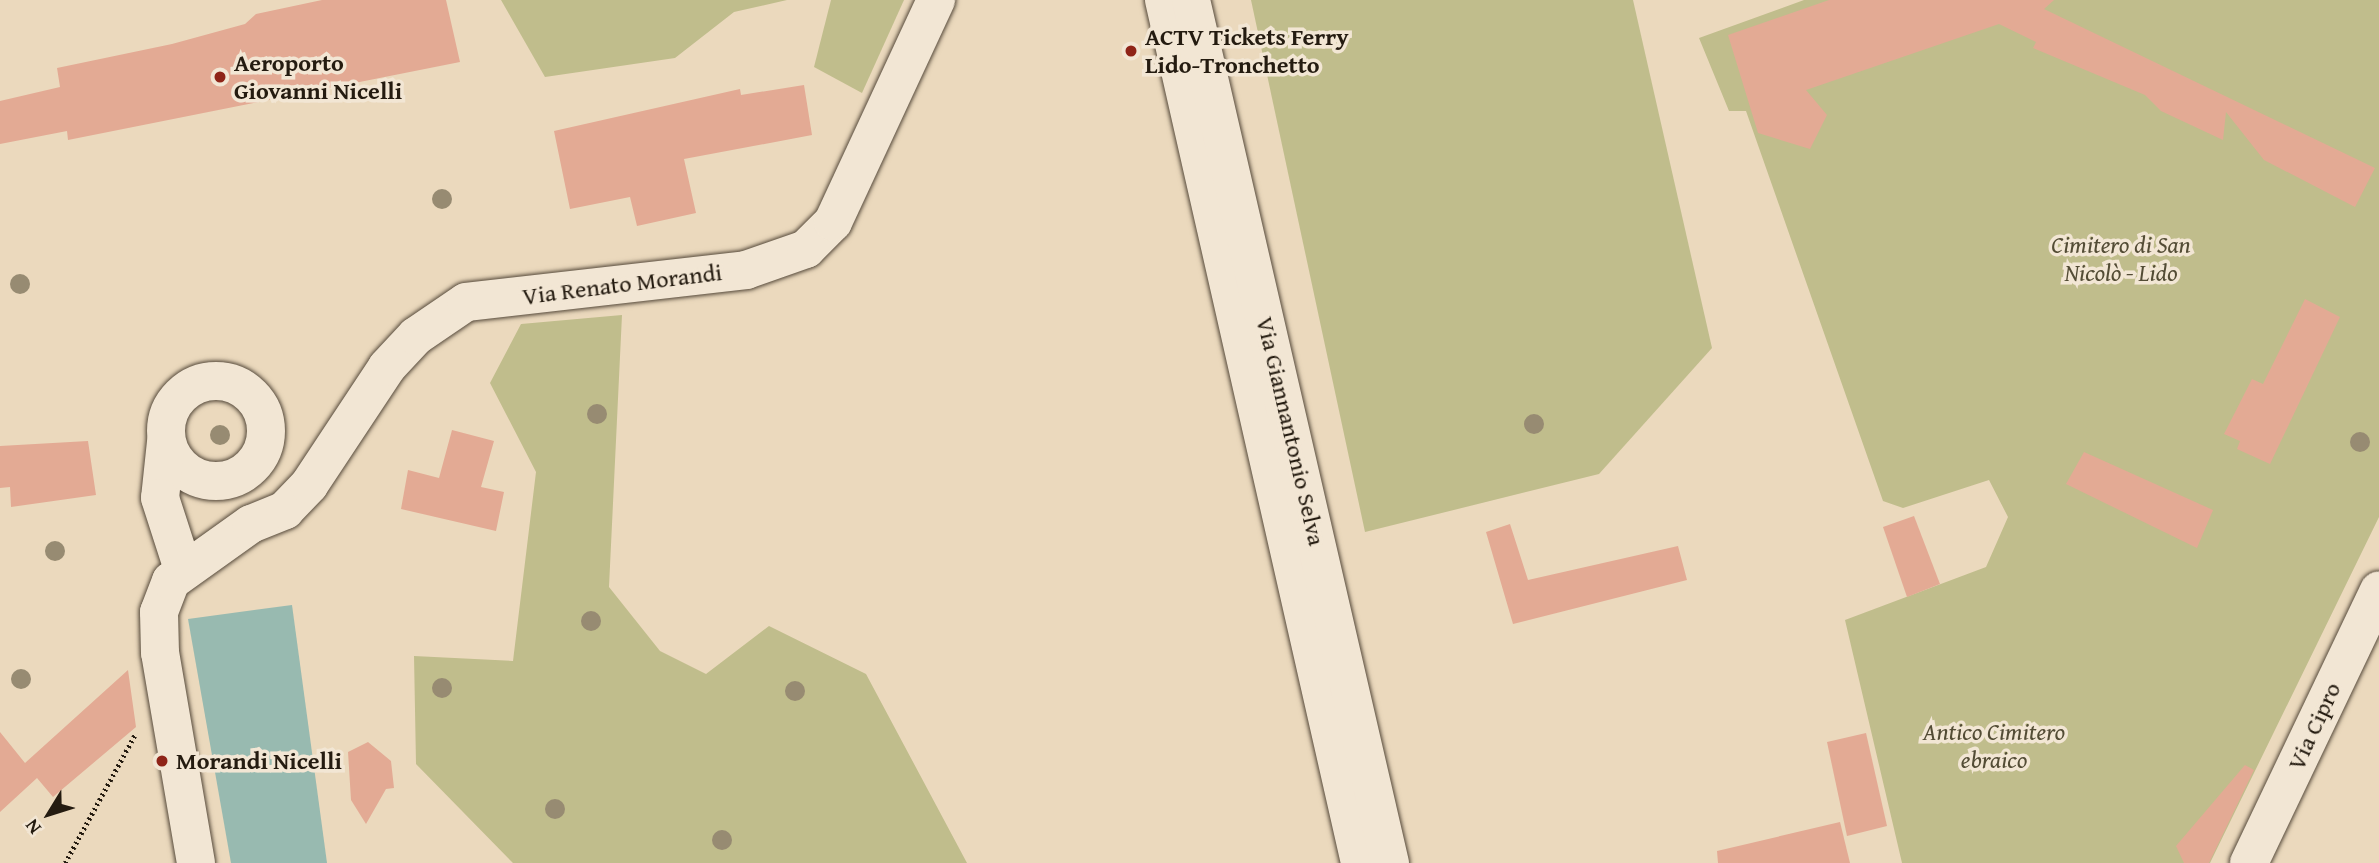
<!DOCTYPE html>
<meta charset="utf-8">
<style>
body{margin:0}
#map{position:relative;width:2379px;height:863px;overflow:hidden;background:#ebd9bd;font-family:"Gentium Book Plus",serif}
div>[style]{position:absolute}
.green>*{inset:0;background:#c0bd8c}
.water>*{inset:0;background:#98bab0}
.building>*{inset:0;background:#e3aa94}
.path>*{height:4.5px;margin-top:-2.25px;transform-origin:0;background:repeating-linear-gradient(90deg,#241b10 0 2px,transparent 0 5.5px)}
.roads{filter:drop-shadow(0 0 2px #564a3b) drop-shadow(0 0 2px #564a3b)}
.minor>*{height:38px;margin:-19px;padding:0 19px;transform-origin:19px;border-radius:19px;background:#f2e6d4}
.minor>.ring{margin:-19px;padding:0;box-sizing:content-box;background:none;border:38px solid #f2e6d4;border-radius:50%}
.trees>*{width:20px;height:20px;margin:-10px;border-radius:50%;background:#978b72}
.dots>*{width:19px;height:19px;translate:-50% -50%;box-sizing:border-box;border:4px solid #f2e6d4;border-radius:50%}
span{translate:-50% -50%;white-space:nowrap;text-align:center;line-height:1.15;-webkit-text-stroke:7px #f2e6d4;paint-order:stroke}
.poi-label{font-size:24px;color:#241b10;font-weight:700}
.left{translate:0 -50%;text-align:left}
.park-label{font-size:24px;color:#534c35;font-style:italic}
.street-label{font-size:24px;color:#241b10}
.north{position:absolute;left:14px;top:779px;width:70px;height:70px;-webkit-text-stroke:5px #f2e6d4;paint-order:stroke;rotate:232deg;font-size:19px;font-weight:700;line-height:28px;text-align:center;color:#241b10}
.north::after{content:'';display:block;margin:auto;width:24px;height:32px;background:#241b10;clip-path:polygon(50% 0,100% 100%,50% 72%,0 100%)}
</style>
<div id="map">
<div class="green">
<div style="clip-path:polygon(501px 0,787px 0,734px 12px,675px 58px,545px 77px)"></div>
<div style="clip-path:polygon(831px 0,904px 0,862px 93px,814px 67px)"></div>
<div style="clip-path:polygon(1251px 0,1633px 0,1712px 348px,1599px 474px,1365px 532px)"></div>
<div style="clip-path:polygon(1804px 0,2379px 0,2379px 517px,2210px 863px,1902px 863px,1845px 620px,1986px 567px,2008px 517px,1989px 480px,1903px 508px,1883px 501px,1746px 111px,1729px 111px,1699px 38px)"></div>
<div style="clip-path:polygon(622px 315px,609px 587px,660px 651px,706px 674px,769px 626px,866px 674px,967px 863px,513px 863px,416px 764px,414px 656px,513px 661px,536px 472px,490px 383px,521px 324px)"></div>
</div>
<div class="water">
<div style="clip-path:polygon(292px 605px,327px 863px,231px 863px,188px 619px)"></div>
</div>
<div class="building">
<div style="clip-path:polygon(322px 0,446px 0,460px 62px,68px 140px,67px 131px,0 144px,0 101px,60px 87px,57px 68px,172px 44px,245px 24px,256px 14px)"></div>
<div style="clip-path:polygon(1829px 0,2054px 0,2044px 9px,2375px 168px,2355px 207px,2264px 160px,2226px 112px,2223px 140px,2161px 111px,2145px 95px,2033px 48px,2036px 42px,1999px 24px,1806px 90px,1827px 115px,1810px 149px,1758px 133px,1728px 35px)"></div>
<div style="clip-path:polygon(804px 85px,812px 135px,684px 159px,696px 213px,637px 226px,630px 197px,570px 209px,554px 131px,740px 89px,741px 95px)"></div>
<div style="clip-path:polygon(2305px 299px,2340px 317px,2270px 464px,2237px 449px,2240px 441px,2224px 434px,2252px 379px,2263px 384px)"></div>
<div style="clip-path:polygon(452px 430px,494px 441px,481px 487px,504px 492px,496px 531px,401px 509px,408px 470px,439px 478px)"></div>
<div style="clip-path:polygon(88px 441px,96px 495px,11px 507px,10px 487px,0 488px,0 446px)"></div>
<div style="clip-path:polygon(2084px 452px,2213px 510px,2197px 548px,2066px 484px)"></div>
<div style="clip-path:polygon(1914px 516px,1940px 584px,1907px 597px,1883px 527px)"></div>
<div style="clip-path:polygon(1510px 524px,1528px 580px,1678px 546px,1687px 580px,1513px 624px,1486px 532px)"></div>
<div style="clip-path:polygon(128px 670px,136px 727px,53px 797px,37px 778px,0 812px,0 732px,25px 763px)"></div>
<div style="clip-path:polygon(1866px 733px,1887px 826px,1847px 836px,1827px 742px)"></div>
<div style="clip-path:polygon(368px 742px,391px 761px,394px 788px,386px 789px,366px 824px,351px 800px,348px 752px)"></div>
<div style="clip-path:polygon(2245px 765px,2254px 770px,2209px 863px,2184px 863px,2176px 846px)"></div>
<div style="clip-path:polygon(1840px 822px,1850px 863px,1718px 863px,1717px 851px)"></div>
</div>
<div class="path">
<div style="left:65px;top:863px;width:148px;rotate:-61.4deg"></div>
</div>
<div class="roads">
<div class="minor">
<div style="left:1164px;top:0;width:885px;rotate:77.2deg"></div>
<div style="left:1191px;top:0;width:886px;rotate:77.02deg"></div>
<div class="ring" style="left:166px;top:381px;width:62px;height:62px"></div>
<div style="left:166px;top:442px;width:56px;rotate:96.1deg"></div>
<div style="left:160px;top:498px;width:75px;rotate:72.1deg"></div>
<div style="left:196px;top:863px;width:213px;rotate:-99.7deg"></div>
<div style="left:160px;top:653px;width:41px;rotate:-91.4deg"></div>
<div style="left:159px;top:612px;width:33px;rotate:-69deg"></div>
<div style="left:171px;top:581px;width:98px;rotate:-35.5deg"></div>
<div style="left:251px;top:524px;width:37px;rotate:-22deg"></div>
<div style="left:285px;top:510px;width:35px;rotate:-46deg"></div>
<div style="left:309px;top:485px;width:141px;rotate:-56.5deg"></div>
<div style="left:387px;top:367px;width:42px;rotate:-46.9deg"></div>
<div style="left:416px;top:336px;width:60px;rotate:-34.2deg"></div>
<div style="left:466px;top:302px;width:282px;rotate:-6.5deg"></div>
<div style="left:746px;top:270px;width:64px;rotate:-19.3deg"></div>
<div style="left:806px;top:249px;width:38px;rotate:-45deg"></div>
<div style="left:833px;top:222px;width:245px;rotate:-65.1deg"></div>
<div style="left:2249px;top:863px;width:302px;rotate:-64.5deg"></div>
</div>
</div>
<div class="trees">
<div style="left:442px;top:199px"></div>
<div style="left:20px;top:284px"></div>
<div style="left:597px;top:414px"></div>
<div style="left:1534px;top:424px"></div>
<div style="left:220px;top:435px"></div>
<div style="left:2360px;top:442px"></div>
<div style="left:55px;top:551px"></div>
<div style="left:591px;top:621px"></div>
<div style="left:21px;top:679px"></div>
<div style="left:442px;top:688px"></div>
<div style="left:795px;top:691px"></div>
<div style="left:555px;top:809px"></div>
<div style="left:722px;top:840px"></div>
</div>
<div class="dots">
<div style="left:1131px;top:51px;background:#8f2418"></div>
<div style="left:220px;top:77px;background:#8f2418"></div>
<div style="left:162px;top:761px;background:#8f2418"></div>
</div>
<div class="poi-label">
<span class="left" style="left:1145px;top:51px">ACTV Tickets Ferry<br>Lido-Tronchetto</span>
<span class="left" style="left:234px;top:77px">Aeroporto<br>Giovanni Nicelli</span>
<span class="left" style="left:176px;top:761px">Morandi Nicelli</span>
</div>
<div class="park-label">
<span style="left:2121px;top:259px">Cimitero di San<br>Nicolò - Lido</span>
<span style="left:1994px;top:746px">Antico Cimitero<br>ebraico</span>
</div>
<div class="street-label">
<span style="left:622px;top:284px;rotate:-7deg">Via Renato Morandi</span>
<span style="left:1291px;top:431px;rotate:77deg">Via Giannantonio Selva</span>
<span style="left:2314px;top:726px;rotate:-65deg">Via Cipro</span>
</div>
<div class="north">N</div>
</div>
